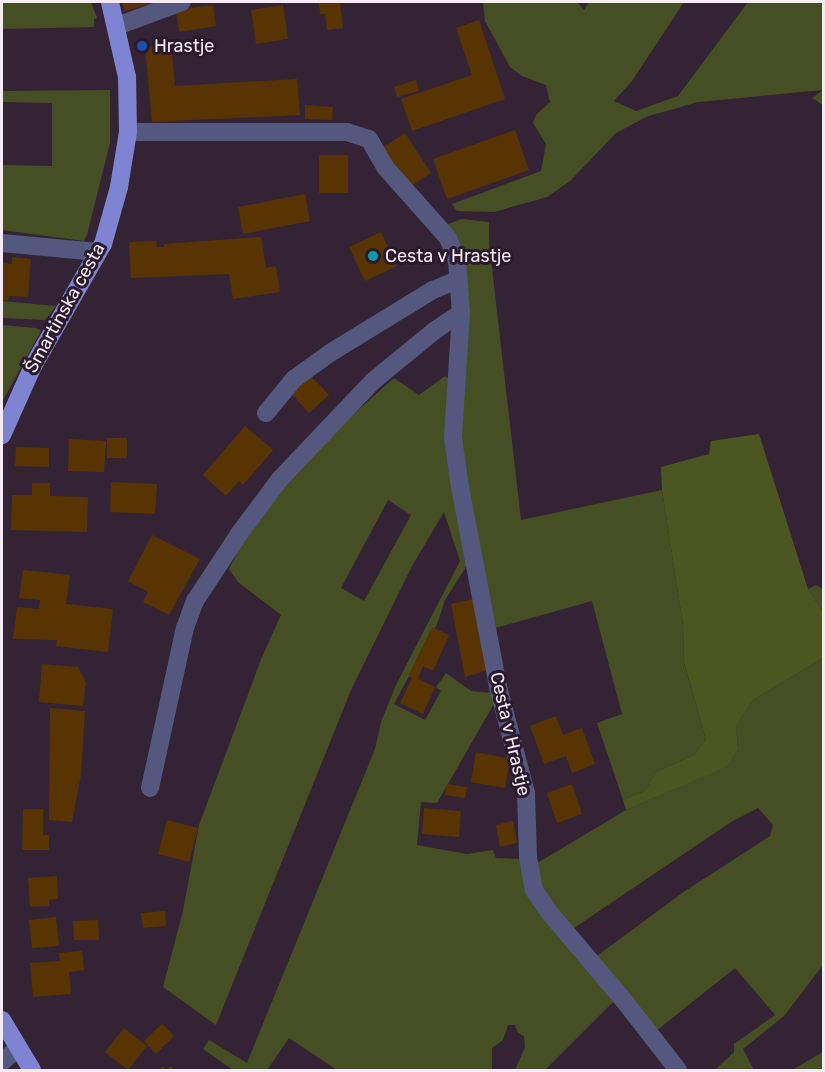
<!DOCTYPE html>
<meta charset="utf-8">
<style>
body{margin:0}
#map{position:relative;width:825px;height:1072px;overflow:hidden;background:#342335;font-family:Rubik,sans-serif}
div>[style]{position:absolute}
.green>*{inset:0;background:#464f23}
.forest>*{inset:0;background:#4b5620}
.building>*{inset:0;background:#593403}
.minor>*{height:18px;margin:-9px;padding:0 9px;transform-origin:9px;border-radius:9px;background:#54587e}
.major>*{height:18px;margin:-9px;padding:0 9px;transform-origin:9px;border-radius:9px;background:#7e84d2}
.dots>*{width:16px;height:16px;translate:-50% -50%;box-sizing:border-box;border:3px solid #2a1a2b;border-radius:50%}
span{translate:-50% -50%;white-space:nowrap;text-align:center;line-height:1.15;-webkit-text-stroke:6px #2a1a2b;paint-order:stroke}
.poi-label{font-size:18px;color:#f6eaf6}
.left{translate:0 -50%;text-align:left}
.street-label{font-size:18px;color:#f6eaf6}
.frame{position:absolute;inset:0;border:3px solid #f6eaf6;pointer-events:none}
</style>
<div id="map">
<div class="green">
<div style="clip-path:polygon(2px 2px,91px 2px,97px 18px,94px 19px,94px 27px,2px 29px)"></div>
<div style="clip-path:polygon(483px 2px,577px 2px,584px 10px,589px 2px,684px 2px,632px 81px,614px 101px,636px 111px,678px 96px,748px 2px,823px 2px,823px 105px,812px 98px,823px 90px,698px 102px,674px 109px,648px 116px,616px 133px,570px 181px,547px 197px,494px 212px,457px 211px,452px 204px,541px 171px,546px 144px,533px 123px,536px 115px,550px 102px,546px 85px,522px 76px,510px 67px,485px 21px)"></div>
<div style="clip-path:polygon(110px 90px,110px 143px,87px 235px,84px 241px,2px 230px,2px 165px,52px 166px,52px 103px,2px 102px,2px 91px)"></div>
<div style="clip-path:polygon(462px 219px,489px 222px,489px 242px,521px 520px,662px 490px,683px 625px,684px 663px,706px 740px,694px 755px,656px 772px,645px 791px,623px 800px,597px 723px,622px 714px,592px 601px,495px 628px,463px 479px,446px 225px)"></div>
<div style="clip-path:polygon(2px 301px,56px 306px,45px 320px,2px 318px)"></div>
<div style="clip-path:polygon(2px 325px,36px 328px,41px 331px,2px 402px)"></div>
<div style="clip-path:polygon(evenodd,445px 376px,452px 382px,469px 562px,445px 600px,437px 624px,394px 704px,425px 720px,441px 691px,436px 687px,446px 673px,471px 691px,494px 693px,495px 702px,437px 803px,421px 802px,417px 845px,467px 854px,493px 850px,496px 858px,522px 859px,616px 999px,545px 1070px,515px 1070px,525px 1047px,524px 1036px,518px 1033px,515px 1025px,508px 1025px,503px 1040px,492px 1048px,492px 1070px,337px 1070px,289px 1038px,267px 1070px,233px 1070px,203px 1049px,209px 1040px,247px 1063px,375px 749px,381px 722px,396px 685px,460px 561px,444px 512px,412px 566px,351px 690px,216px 1025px,163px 987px,183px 911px,199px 825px,262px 657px,281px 615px,238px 582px,229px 569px,242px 544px,275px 494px,356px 412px,394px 378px,419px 395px,445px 376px,388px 500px,411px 515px,364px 601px,341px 588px,388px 500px)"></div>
<div style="clip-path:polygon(816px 585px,823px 589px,823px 612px,808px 589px)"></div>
<div style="clip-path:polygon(823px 658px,823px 965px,784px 1016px,743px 1049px,754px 1070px,715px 1070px,734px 1052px,734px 1044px,775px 1015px,735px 968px,656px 1031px,594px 958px,685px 891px,770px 836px,773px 825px,758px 808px,731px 822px,571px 930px,540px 887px,534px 865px,626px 810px,725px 767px,738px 749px,736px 726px,753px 700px)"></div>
<div style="clip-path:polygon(823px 1052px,823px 1070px,792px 1070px)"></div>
</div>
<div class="forest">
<div style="clip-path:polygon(759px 434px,808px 589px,823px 612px,823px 658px,753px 700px,736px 726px,738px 749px,726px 767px,626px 810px,623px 800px,645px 791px,656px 772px,694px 755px,706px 740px,684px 662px,683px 625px,662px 490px,661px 467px,709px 454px,711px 441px)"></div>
</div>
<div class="building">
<div style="clip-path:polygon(122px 2px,157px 2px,125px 11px)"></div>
<div style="clip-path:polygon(319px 2px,340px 2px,343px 28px,327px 30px,325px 14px,320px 14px)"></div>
<div style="clip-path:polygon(213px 5px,216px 26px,179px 32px,176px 10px)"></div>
<div style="clip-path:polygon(283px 5px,288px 39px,256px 44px,251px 10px)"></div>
<div style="clip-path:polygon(479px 20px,505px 99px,412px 131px,401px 99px,472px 75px,456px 28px)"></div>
<div style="clip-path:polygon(171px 44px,175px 86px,297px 79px,300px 115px,152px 122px,145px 47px)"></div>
<div style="clip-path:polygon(416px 80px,419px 91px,397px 97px,394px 87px)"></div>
<div style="clip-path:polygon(305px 105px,333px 107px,332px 120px,305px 119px)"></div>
<div style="clip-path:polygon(515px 130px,529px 170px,447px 199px,433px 159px)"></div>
<div style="clip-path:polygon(405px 133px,431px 173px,407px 188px,382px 148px)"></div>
<div style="clip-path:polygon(319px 155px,348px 155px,348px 193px,319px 193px)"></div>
<div style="clip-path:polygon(305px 194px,310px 221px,243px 234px,238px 207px)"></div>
<div style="clip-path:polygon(381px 232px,397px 266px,365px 281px,349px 247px)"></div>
<div style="clip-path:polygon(261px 237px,266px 268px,276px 266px,280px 292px,233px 299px,229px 274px,131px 278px,129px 242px,156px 241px,157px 247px,164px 247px,164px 244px)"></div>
<div style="clip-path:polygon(12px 257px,31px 259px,28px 297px,9px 296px,8px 301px,2px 300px,2px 263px,12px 264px)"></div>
<div style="clip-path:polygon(309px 374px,329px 395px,309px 413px,290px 392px)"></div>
<div style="clip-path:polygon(245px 426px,273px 450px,243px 485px,239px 481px,226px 496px,203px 475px)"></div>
<div style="clip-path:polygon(107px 438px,127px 438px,127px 458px,107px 458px)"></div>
<div style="clip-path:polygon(69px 439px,106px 441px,104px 472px,68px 471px)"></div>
<div style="clip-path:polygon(16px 447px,49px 448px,49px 467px,15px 466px)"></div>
<div style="clip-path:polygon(111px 482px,157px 484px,155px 514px,110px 512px)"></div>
<div style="clip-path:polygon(32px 483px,50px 483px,50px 496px,88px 497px,87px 532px,11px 530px,12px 495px,32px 495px)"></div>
<div style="clip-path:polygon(152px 535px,200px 559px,169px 615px,143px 602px,148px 592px,128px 581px)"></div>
<div style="clip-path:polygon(23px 570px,70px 575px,66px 604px,113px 609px,108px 652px,56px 646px,57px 640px,13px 639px,17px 607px,39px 609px,40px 600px,19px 598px)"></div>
<div style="clip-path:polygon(473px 599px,491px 669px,465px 677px,451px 604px)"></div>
<div style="clip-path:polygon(432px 627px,449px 635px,433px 671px,423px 666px,418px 679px,435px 687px,423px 714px,400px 703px,412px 678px,408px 676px)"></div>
<div style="clip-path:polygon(42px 664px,78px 667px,86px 683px,83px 706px,39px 702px)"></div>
<div style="clip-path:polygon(50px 708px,85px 711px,81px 775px,72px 822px,49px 820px)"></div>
<div style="clip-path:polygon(556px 716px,563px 735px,582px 728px,595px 764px,572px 773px,566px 756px,544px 764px,530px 726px)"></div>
<div style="clip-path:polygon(476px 752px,510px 759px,505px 788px,471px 782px)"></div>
<div style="clip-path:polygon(447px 784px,467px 787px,465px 798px,445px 795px)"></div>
<div style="clip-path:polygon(572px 784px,582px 814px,557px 823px,547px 793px)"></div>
<div style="clip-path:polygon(424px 808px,461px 811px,459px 837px,422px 834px)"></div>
<div style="clip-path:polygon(23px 809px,43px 809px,43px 835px,49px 835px,49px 850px,22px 850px)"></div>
<div style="clip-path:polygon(167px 820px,198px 828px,189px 862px,158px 854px)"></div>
<div style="clip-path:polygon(513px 821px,517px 843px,500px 847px,496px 825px)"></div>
<div style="clip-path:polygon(57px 876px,58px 899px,49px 900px,49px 906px,30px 907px,28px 878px)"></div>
<div style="clip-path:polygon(165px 911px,166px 926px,143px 928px,141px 913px)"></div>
<div style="clip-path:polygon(56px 917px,59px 946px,32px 948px,29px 920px)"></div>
<div style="clip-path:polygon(98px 920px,99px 940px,74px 940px,73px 921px)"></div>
<div style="clip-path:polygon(82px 951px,84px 970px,69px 972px,71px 994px,33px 997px,30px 963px,60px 961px,59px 953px)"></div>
<div style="clip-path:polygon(162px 1024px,174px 1036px,156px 1054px,144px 1041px)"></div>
<div style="clip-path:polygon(124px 1028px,147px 1046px,128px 1070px,105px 1052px)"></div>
<div style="clip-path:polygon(162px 1066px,167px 1070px,170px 1066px,176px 1070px,160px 1070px)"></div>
</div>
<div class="minor">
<div style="left:117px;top:26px;width:69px;rotate:-20.3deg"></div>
<div style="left:128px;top:132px;width:219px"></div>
<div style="left:347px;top:132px;width:23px;rotate:18deg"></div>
<div style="left:369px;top:139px;width:32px;rotate:60deg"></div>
<div style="left:385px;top:167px;width:95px;rotate:48.4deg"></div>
<div style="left:448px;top:238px;width:24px;rotate:68deg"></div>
<div style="left:457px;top:260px;width:53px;rotate:85.7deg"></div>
<div style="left:461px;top:313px;width:125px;rotate:93.7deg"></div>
<div style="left:453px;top:438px;width:49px;rotate:81.9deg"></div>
<div style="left:460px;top:487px;width:204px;rotate:79.2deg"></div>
<div style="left:498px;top:687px;width:110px;rotate:75.2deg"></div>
<div style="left:526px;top:793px;width:64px;rotate:88.2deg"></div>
<div style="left:528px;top:857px;width:34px;rotate:80deg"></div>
<div style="left:534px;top:890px;width:27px;rotate:56deg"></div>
<div style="left:549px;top:912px;width:118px;rotate:49.8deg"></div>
<div style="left:625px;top:1002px;width:86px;rotate:52.1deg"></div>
<div style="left:2px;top:243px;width:96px;rotate:5.4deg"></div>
<div style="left:266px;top:413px;width:44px;rotate:-50.5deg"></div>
<div style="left:294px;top:379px;width:44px;rotate:-35.8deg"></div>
<div style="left:330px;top:353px;width:121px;rotate:-31.5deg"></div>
<div style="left:433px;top:290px;width:27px;rotate:-22deg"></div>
<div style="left:150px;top:788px;width:164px;rotate:-77.7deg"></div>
<div style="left:185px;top:628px;width:29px;rotate:-70deg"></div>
<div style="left:195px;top:601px;width:80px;rotate:-56.7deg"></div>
<div style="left:239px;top:534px;width:69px;rotate:-53.3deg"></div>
<div style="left:280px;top:479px;width:135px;rotate:-46.5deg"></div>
<div style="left:373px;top:381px;width:79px;rotate:-39.3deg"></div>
<div style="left:434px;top:331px;width:32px;rotate:-34deg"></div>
<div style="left:2px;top:1062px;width:20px;rotate:-41deg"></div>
</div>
<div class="major">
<div style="left:2px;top:435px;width:76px;rotate:-65.8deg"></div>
<div style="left:33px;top:366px;width:141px;rotate:-60.2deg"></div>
<div style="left:103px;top:244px;width:59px;rotate:-74.3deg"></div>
<div style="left:119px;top:187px;width:56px;rotate:-80.7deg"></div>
<div style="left:128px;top:132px;width:55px;rotate:-91deg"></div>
<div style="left:127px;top:77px;width:77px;rotate:-102.8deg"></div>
<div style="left:2px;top:1020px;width:58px;rotate:59deg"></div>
</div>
<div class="dots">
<div style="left:142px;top:46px;background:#1a4fb4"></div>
<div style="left:373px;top:256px;background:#0f9aa8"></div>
</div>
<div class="poi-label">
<span class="left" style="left:154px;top:46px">Hrastje</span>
<span class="left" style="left:385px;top:256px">Cesta v Hrastje</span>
</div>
<div class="street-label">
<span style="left:65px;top:308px;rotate:-61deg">Šmartinska cesta</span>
<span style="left:510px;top:734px;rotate:77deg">Cesta v Hrastje</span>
</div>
<div class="frame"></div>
</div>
